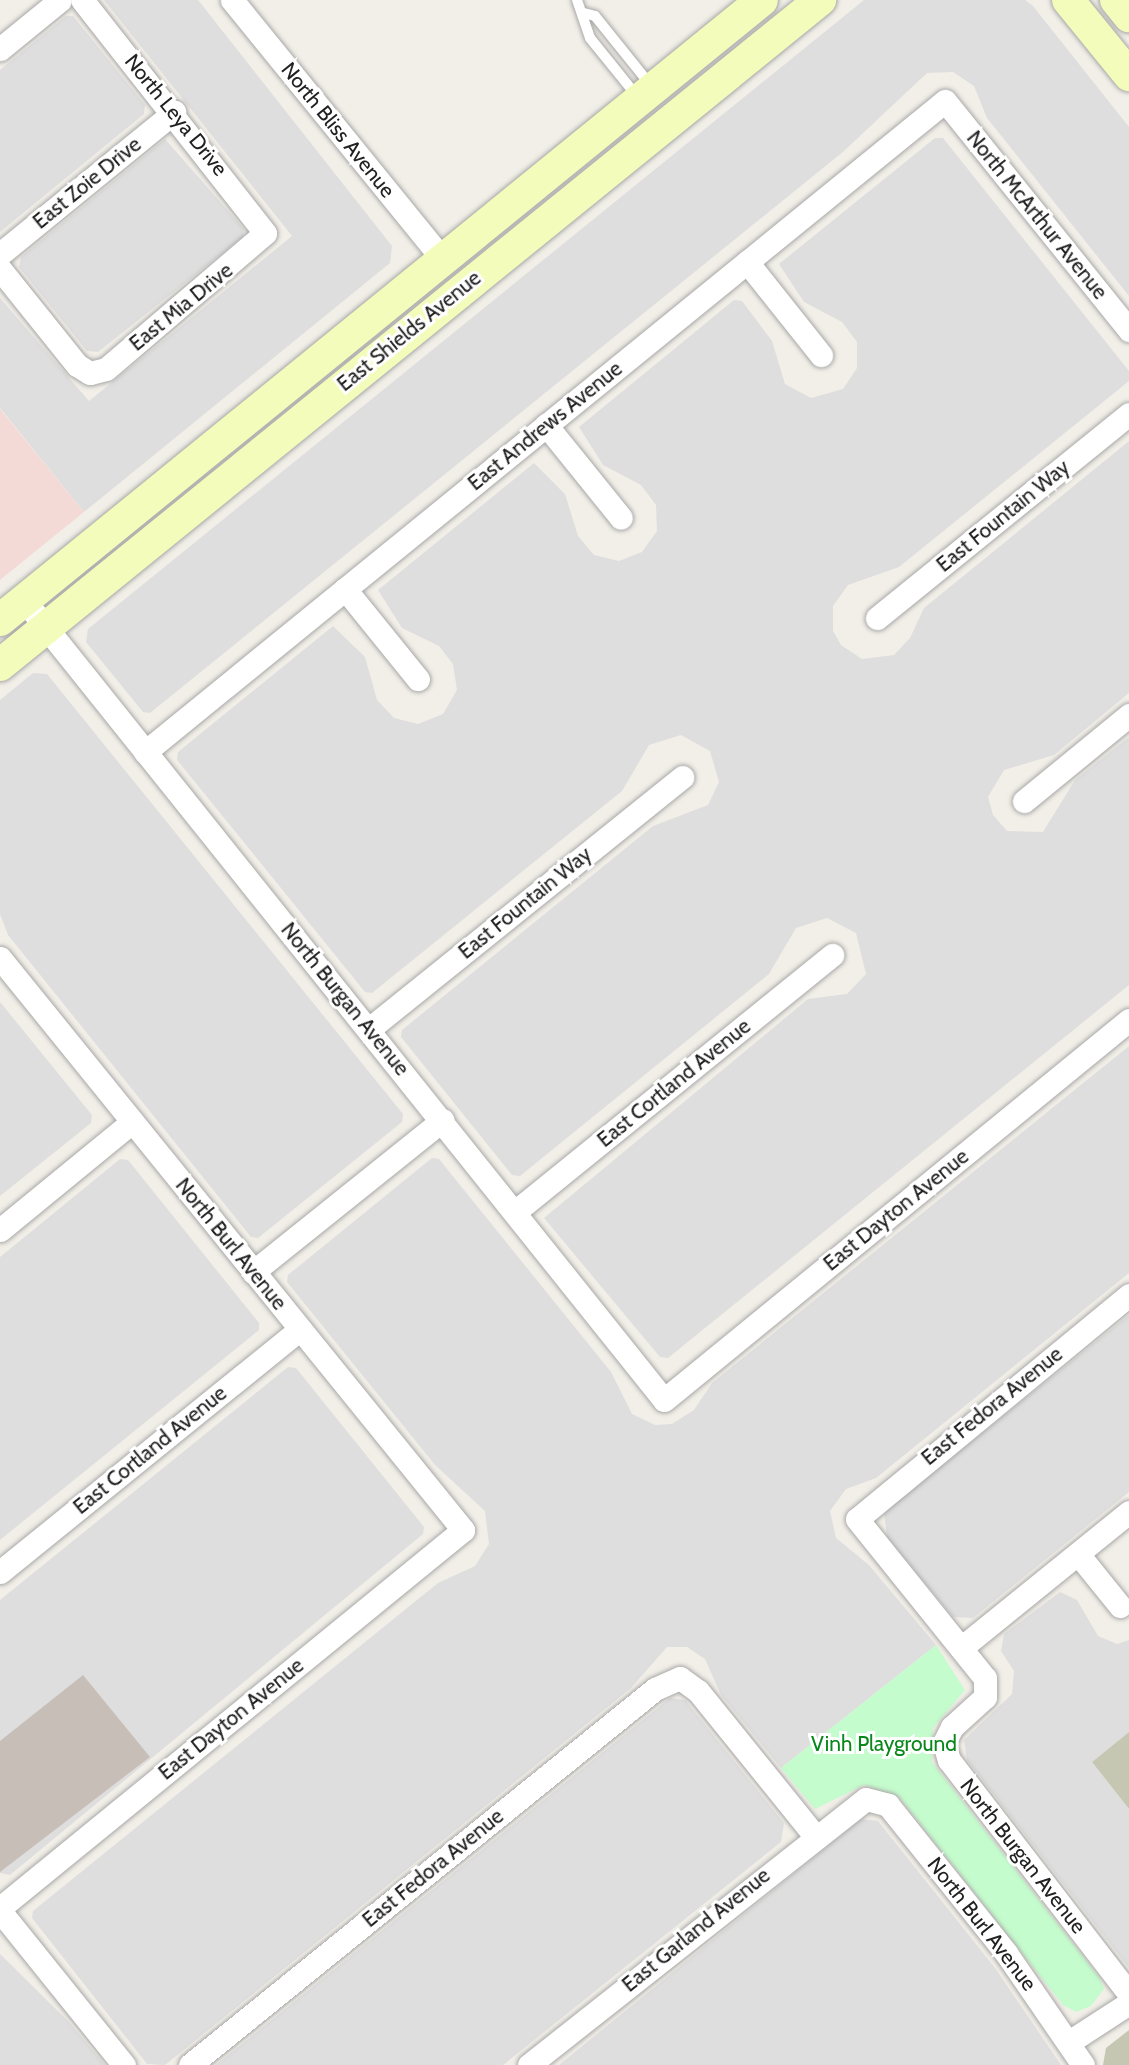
<!DOCTYPE html>
<style>
body{margin:0}
#map{position:relative;width:1129px;height:2065px;overflow:hidden;background:#f2efe8;font-family:Cabin,sans-serif}
div>[style]{position:absolute}
.residential>*{inset:0;background:#dfdede}
.commercial>*{inset:0;background:#f3dad7}
.construction>*{inset:0;background:#c6c7b2}
.park>*{inset:0;background:#c5fccd}
.building>*{inset:0;background:#c7beb7}
.roads{filter:drop-shadow(0 0 2px #a8a8a8) drop-shadow(0 0 2px #a8a8a8)}
.service>*{height:10px;margin:-5px;padding:0 5px;transform-origin:5px;border-radius:5px;background:#fff}
.minor>*{height:23px;margin:-11.5px;padding:0 11.5px;transform-origin:11.5px;border-radius:11.5px;background:#fff}
.secondary>*{height:32px;margin:-16px;padding:0 16px;transform-origin:16px;border-radius:16px;background:#f4fcbb}
span{translate:-50% -50%;white-space:nowrap;text-align:center;line-height:1.15;-webkit-text-stroke:6px #fff;paint-order:stroke}
.street-label{font-size:21px;color:#212121}
.park-label{font-size:21px;color:#08871b}
</style>
<div id="map">
<div class="residential">
<div style="clip-path:polygon(104px 0,198px 0,392px 246px,390px 263px,84px 512px,0 408px,0 298px,89px 401px,292px 236px)"></div>
<div style="clip-path:polygon(864px 0,1025px 0,1033px 6px,1129px 127px,1129px 296px,987px 118px,974px 86px,953px 72px,927px 73px,844px 151px,150px 713px,143px 712px,86px 642px,88px 629px)"></div>
<div style="clip-path:polygon(66px 16px,73px 16px,145px 105px,144px 114px,0 232px,0 70px)"></div>
<div style="clip-path:polygon(935px 138px,943px 138px,1129px 371px,1129px 381px,899px 567px,848px 585px,833px 606px,833px 631px,841px 645px,862px 659px,894px 655px,910px 638px,924px 608px,1129px 441px,1129px 693px,1054px 755px,1004px 770px,988px 797px,993px 815px,1007px 831px,1043px 832px,1075px 780px,1129px 737px,1129px 985px,668px 1358px,660px 1357px,544px 1218px,808px 999px,847px 994px,866px 974px,856px 933px,827px 918px,796px 928px,769px 974px,520px 1176px,512px 1175px,401px 1037px,402px 1030px,653px 826px,708px 805px,719px 782px,710px 751px,681px 735px,649px 745px,622px 791px,372px 993px,365px 992px,272px 877px,177px 760px,178px 752px,333px 626px,365px 657px,377px 700px,394px 718px,418px 724px,443px 714px,457px 690px,453px 664px,439px 646px,402px 628px,378px 590px,534px 463px,565px 494px,578px 536px,594px 555px,619px 561px,642px 552px,657px 531px,656px 505px,641px 485px,603px 465px,579px 427px,734px 300px,742px 301px,772px 341px,785px 384px,811px 398px,843px 389px,857px 368px,857px 342px,842px 322px,804px 302px,779px 264px)"></div>
<div style="clip-path:polygon(165px 139px,244px 229px,243px 237px,98px 352px,87px 351px,19px 267px,21px 257px)"></div>
<div style="clip-path:polygon(33px 673px,47px 674px,403px 1114px,402px 1122px,258px 1238px,251px 1237px,8px 935px,0 914px,0 700px)"></div>
<div style="clip-path:polygon(0 1002px,92px 1115px,91px 1123px,0 1196px)"></div>
<div style="clip-path:polygon(1129px 1046px,1129px 1273px,876px 1478px,846px 1489px,830px 1511px,836px 1538px,869px 1565px,936px 1645px,781px 1768px,721px 1695px,705px 1659px,687px 1647px,667px 1647px,631px 1688px,165px 2065px,147px 2064px,32px 1918px,33px 1911px,438px 1583px,475px 1566px,489px 1544px,485px 1511px,435px 1465px,287px 1282px,288px 1275px,432px 1158px,439px 1159px,611px 1372px,632px 1414px,655px 1425px,672px 1424px,694px 1410px,712px 1383px)"></div>
<div style="clip-path:polygon(120px 1159px,128px 1160px,259px 1323px,259px 1330px,0 1540px,0 1257px)"></div>
<div style="clip-path:polygon(1129px 1315px,1129px 1492px,973px 1618px,953px 1617px,887px 1537px,884px 1512px)"></div>
<div style="clip-path:polygon(288px 1367px,296px 1368px,424px 1527px,423px 1534px,10px 1875px,0 1873px,0 1600px)"></div>
<div style="clip-path:polygon(1060px 1592px,1077px 1600px,1098px 1636px,1117px 1644px,1129px 1640px,1129px 1732px,1092px 1762px,1129px 1809px,1129px 1968px,967px 1760px,964px 1740px,1012px 1694px,1014px 1671px,1001px 1651px,1004px 1634px)"></div>
<div style="clip-path:polygon(670px 1698px,685px 1700px,784px 1823px,781px 1842px,503px 2065px,216px 2065px)"></div>
<div style="clip-path:polygon(861px 1819px,878px 1821px,995px 1968px,1061px 2065px,559px 2065px)"></div>
<div style="clip-path:polygon(0 1954px,69px 2022px,105px 2065px,0 2065px)"></div>
</div>
<div class="commercial">
<div style="clip-path:polygon(0 409px,84px 512px,0 580px)"></div>
</div>
<div class="construction">
<div style="clip-path:polygon(1129px 1732px,1129px 1809px,1092px 1762px)"></div>
<div style="clip-path:polygon(1129px 2030px,1129px 2065px,1103px 2065px,1106px 2048px)"></div>
</div>
<div class="park">
<div style="clip-path:polygon(936px 1645px,965px 1690px,933px 1728px,932px 1762px,1099px 1977px,1104px 1989px,1091px 2006px,1076px 2012px,1063px 2005px,899px 1797px,864px 1785px,815px 1809px,781px 1768px)"></div>
</div>
<div class="building">
<div style="clip-path:polygon(83px 1675px,150px 1757px,0 1872px,0 1741px)"></div>
</div>
<div class="roads">
<div class="service">
<div style="left:577px;top:0;width:40px;rotate:71.1deg"></div>
<div style="left:590px;top:38px;width:75px;rotate:51deg"></div>
<div style="left:584px;top:13px;width:11px;rotate:15deg"></div>
<div style="left:595px;top:16px;width:91px;rotate:51.2deg"></div>
</div>
<div class="minor">
<div style="left:232px;top:0;width:335px;rotate:50.9deg"></div>
<div style="left:0;top:49px;width:77px;rotate:-39.2deg"></div>
<div style="left:0;top:254px;width:225px;rotate:-39.2deg"></div>
<div style="left:747px;top:262px;width:119px;rotate:51.5deg"></div>
<div style="left:0;top:269px;width:123px;rotate:51.3deg"></div>
<div style="left:77px;top:365px;width:15px;rotate:32deg"></div>
<div style="left:90px;top:373px;width:16px;rotate:-14deg"></div>
<div style="left:106px;top:369px;width:209px;rotate:-40.5deg"></div>
<div style="left:265px;top:233px;width:296px;rotate:-128.1deg"></div>
<div style="left:546px;top:425px;width:119px;rotate:51.1deg"></div>
<div style="left:345px;top:589px;width:116px;rotate:51deg"></div>
<div style="left:24px;top:600px;width:1024px;rotate:51.34deg"></div>
<div style="left:664px;top:1400px;width:601px;rotate:-39.26deg"></div>
<div style="left:877px;top:618px;width:324px;rotate:-39deg"></div>
<div style="left:145px;top:752px;width:1031px;rotate:-39.14deg"></div>
<div style="left:945px;top:101px;width:294px;rotate:51.2deg"></div>
<div style="left:1024px;top:801px;width:136px;rotate:-39.3deg"></div>
<div style="left:0;top:958px;width:736px;rotate:51.01deg"></div>
<div style="left:463px;top:1530px;width:598px;rotate:140.77deg"></div>
<div style="left:369px;top:1029px;width:402px;rotate:-38.8deg"></div>
<div style="left:516px;top:1211px;width:407px;rotate:-39deg"></div>
<div style="left:0;top:1230px;width:171px;rotate:-39.3deg"></div>
<div style="left:253px;top:1272px;width:243px;rotate:-38.7deg"></div>
<div style="left:1129px;top:1295px;width:352px;rotate:140.5deg"></div>
<div style="left:857px;top:1519px;width:204px;rotate:51.2deg"></div>
<div style="left:985px;top:1678px;width:19px;rotate:90deg"></div>
<div style="left:985px;top:1697px;width:45px;rotate:137.7deg"></div>
<div style="left:952px;top:1727px;width:18px;rotate:117deg"></div>
<div style="left:944px;top:1743px;width:18px;rotate:74deg"></div>
<div style="left:949px;top:1760px;width:295px;rotate:52.4deg"></div>
<div style="left:1078px;top:1554px;width:67px;rotate:51.1deg"></div>
<div style="left:0;top:1572px;width:386px;rotate:-39deg"></div>
<div style="left:961px;top:1648px;width:216px;rotate:-39deg"></div>
<div style="left:0;top:1911px;width:198px;rotate:51.2deg"></div>
<div style="left:1069px;top:2042px;width:72px;rotate:-33deg"></div>
<div style="left:190px;top:2065px;width:598px;rotate:-38.96deg"></div>
<div style="left:655px;top:1689px;width:27px;rotate:-24deg"></div>
<div style="left:680px;top:1678px;width:22px;rotate:36deg"></div>
<div style="left:698px;top:1691px;width:185px;rotate:51.1deg"></div>
<div style="left:529px;top:2065px;width:429px;rotate:-38.3deg"></div>
<div style="left:866px;top:1799px;width:23px;rotate:15deg"></div>
<div style="left:888px;top:1805px;width:189px;rotate:51.4deg"></div>
<div style="left:1006px;top:1953px;width:136px;rotate:55.5deg"></div>
</div>
<div class="secondary">
<div style="left:1068px;top:0;width:97px;rotate:50.9deg"></div>
<div style="left:1116px;top:0;width:21px;rotate:51deg"></div>
<div style="left:0;top:620px;width:982px;rotate:-39.13deg"></div>
<div style="left:0;top:665px;width:1056px;rotate:-39.04deg"></div>
</div>
</div>
<div class="street-label">
<span style="left:176px;top:115px;rotate:51deg">North Leya Drive</span>
<span style="left:338px;top:130px;rotate:51deg">North Bliss Avenue</span>
<span style="left:87px;top:183px;rotate:-39deg">East Zoie Drive</span>
<span style="left:1037px;top:215px;rotate:51deg">North McArthur Avenue</span>
<span style="left:181px;top:307px;rotate:-39deg">East Mia Drive</span>
<span style="left:409px;top:331px;rotate:-39deg">East Shields Avenue</span>
<span style="left:545px;top:426px;rotate:-39deg">East Andrews Avenue</span>
<span style="left:1003px;top:516px;rotate:-39deg">East Fountain Way</span>
<span style="left:525px;top:903px;rotate:-39deg">East Fountain Way</span>
<span style="left:345px;top:999px;rotate:51deg">North Burgan Avenue</span>
<span style="left:674px;top:1083px;rotate:-39deg">East Cortland Avenue</span>
<span style="left:896px;top:1210px;rotate:-39deg">East Dayton Avenue</span>
<span style="left:231px;top:1244px;rotate:51deg">North Burl Avenue</span>
<span style="left:992px;top:1406px;rotate:-39deg">East Fedora Avenue</span>
<span style="left:150px;top:1450px;rotate:-39deg">East Cortland Avenue</span>
<span style="left:231px;top:1719px;rotate:-39deg">East Dayton Avenue</span>
<span style="left:1023px;top:1856px;rotate:52deg">North Burgan Avenue</span>
<span style="left:433px;top:1868px;rotate:-39deg">East Fedora Avenue</span>
<span style="left:982px;top:1924px;rotate:52deg">North Burl Avenue</span>
<span style="left:696px;top:1930px;rotate:-39deg">East Garland Avenue</span>
</div>
<div class="park-label">
<span style="left:884px;top:1744px">Vinh Playground</span>
</div>
</div>
